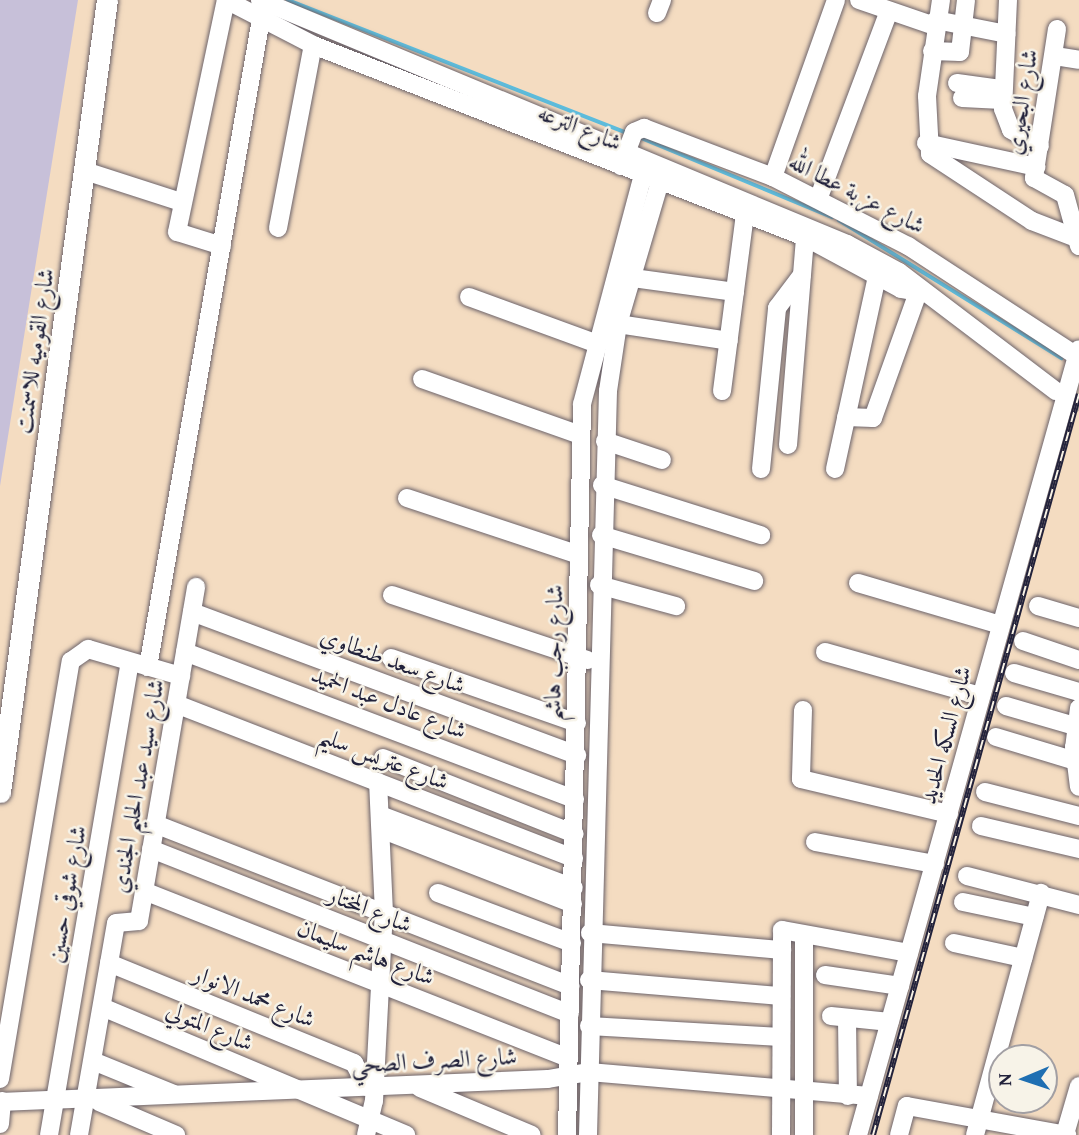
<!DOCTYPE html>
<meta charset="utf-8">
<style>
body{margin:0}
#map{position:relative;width:1079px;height:1135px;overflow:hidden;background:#f4dcc1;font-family:"Gentium Book Plus",Amiri,serif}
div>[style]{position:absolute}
.industrial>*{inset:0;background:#c7c0d9}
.stream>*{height:3.5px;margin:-1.75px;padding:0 1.75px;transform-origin:1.75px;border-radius:1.75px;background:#5dbcdc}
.minor-tunnel>*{height:18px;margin-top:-9px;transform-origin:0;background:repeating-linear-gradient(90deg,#cab7a6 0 18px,transparent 0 27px)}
.roads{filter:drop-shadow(0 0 2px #6c636a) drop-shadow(0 0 2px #6c636a)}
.minor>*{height:18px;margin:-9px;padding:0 9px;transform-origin:9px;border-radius:9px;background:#fff}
.major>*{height:21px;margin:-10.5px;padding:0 10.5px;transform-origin:10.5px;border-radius:10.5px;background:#fff}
.rail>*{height:6px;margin-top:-3px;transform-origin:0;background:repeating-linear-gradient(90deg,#f7f3e8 0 10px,#22223b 0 20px);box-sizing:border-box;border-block:2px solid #22223b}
span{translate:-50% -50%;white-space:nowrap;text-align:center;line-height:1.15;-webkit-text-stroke:5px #f7f3e8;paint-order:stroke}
.street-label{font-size:24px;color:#22223b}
.north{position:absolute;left:988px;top:1044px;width:70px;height:70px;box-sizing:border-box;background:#f7f3e8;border:2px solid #a29fa3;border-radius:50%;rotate:268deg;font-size:19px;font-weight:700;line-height:28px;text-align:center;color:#22223b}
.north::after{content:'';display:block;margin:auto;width:24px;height:32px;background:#1f6fb2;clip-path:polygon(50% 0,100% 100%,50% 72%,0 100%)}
</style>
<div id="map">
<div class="industrial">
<div style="clip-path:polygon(0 0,78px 0,0 486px)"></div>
</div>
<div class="stream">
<div style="left:288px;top:0;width:365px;rotate:21.4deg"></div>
<div style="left:639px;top:137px;width:209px;rotate:22.5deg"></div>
<div style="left:839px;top:220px;width:262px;rotate:31.8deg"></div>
</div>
<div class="minor-tunnel">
<div style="left:1056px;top:391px;width:30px;rotate:41deg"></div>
</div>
<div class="roads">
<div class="minor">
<div style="left:260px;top:0;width:636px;rotate:22.57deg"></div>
<div style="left:847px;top:244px;width:59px;rotate:28.3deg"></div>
<div style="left:899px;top:272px;width:197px;rotate:37.2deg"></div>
<div style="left:859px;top:0;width:80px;rotate:18.9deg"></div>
<div style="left:941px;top:0;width:97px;rotate:98.3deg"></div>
<div style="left:927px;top:96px;width:58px;rotate:87deg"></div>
<div style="left:930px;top:154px;width:122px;rotate:33.3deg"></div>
<div style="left:1032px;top:221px;width:47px;rotate:21.1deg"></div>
<div style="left:1008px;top:0;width:109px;rotate:92.6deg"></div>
<div style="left:1003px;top:109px;width:22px;rotate:69deg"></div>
<div style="left:1011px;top:130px;width:33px;rotate:29deg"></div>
<div style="left:657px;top:13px;width:14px;rotate:-69deg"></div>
<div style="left:936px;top:20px;width:72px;rotate:11.2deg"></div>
<div style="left:1057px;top:29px;width:151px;rotate:98.8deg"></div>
<div style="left:1034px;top:178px;width:35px;rotate:29deg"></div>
<div style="left:1065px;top:195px;width:53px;rotate:74.6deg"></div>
<div style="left:932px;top:51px;width:28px;rotate:2deg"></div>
<div style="left:960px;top:52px;width:52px;rotate:-83.4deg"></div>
<div style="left:1055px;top:56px;width:24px;rotate:9deg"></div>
<div style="left:957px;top:83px;width:44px;rotate:7.8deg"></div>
<div style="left:962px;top:98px;width:40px;rotate:2.9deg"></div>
<div style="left:926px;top:143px;width:113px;rotate:12.3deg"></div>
<div style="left:621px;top:166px;width:36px;rotate:-69deg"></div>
<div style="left:634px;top:132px;width:11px;rotate:-22deg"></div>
<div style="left:644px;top:128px;width:138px;rotate:20.8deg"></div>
<div style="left:773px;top:177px;width:152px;rotate:27.1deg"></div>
<div style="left:908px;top:246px;width:202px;rotate:33.1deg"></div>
<div style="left:85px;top:171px;width:101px;rotate:17.9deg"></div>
<div style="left:773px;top:177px;width:188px;rotate:-70.4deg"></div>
<div style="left:819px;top:197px;width:199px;rotate:-69.4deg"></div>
<div style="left:278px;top:228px;width:186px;rotate:-79.2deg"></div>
<div style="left:222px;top:246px;width:47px;rotate:-162.7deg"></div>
<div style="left:177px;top:232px;width:237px;rotate:-78.1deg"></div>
<div style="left:226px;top:0;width:98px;rotate:27.3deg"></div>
<div style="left:313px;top:45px;width:528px;rotate:21.32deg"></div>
<div style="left:805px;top:237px;width:109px;rotate:28.4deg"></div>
<div style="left:901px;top:289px;width:17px;rotate:10deg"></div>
<div style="left:633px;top:278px;width:103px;rotate:7.8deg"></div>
<div style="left:469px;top:297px;width:134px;rotate:20.1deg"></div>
<div style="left:618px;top:324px;width:112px;rotate:8.7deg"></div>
<div style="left:422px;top:379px;width:168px;rotate:19.5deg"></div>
<div style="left:722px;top:391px;width:178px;rotate:-82.6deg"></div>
<div style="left:846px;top:417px;width:27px;rotate:2deg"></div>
<div style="left:873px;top:418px;width:134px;rotate:-70.3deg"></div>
<div style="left:605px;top:441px;width:60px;rotate:18.4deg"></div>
<div style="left:788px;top:445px;width:209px;rotate:-85.3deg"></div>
<div style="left:761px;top:469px;width:162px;rotate:-84.3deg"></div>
<div style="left:777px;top:308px;width:41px;rotate:-52.9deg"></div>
<div style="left:835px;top:469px;width:197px;rotate:-77.7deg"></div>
<div style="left:602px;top:485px;width:167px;rotate:17.5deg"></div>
<div style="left:407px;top:498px;width:181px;rotate:18.3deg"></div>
<div style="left:601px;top:535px;width:160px;rotate:16.7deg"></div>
<div style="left:858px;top:583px;width:149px;rotate:16.4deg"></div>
<div style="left:599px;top:585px;width:80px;rotate:15.3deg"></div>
<div style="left:392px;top:595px;width:206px;rotate:18.4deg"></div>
<div style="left:1038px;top:606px;width:43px;rotate:16.3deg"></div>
<div style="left:192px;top:612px;width:411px;rotate:20.4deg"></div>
<div style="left:1023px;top:641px;width:59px;rotate:18.7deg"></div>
<div style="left:185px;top:652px;width:417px;rotate:20.7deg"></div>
<div style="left:825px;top:652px;width:162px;rotate:15.8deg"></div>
<div style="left:391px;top:658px;width:197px;rotate:19.3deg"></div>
<div style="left:148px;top:667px;width:658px;rotate:-80.11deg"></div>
<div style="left:1014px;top:673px;width:68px;rotate:16.3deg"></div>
<div style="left:176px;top:704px;width:427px;rotate:21.2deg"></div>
<div style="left:1006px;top:706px;width:72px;rotate:16.2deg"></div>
<div style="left:1079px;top:708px;width:39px;rotate:97deg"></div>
<div style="left:1074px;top:747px;width:40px;rotate:82.9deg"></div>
<div style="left:803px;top:710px;width:69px;rotate:91.7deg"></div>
<div style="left:801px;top:779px;width:152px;rotate:13.3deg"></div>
<div style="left:996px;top:737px;width:87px;rotate:16.8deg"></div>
<div style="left:383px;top:758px;width:206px;rotate:21.6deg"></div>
<div style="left:985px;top:792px;width:97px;rotate:14.3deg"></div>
<div style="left:380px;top:815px;width:207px;rotate:20.6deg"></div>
<div style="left:155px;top:824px;width:446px;rotate:21.3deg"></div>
<div style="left:981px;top:826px;width:101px;rotate:13.2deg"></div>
<div style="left:381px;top:829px;width:206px;rotate:21.3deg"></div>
<div style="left:815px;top:842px;width:122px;rotate:10.4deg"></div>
<div style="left:151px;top:849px;width:450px;rotate:21.5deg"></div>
<div style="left:967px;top:876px;width:116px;rotate:14.5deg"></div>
<div style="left:144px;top:891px;width:457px;rotate:21.5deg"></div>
<div style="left:438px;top:893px;width:143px;rotate:20.5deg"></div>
<div style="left:963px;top:902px;width:73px;rotate:11.9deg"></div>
<div style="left:590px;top:933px;width:193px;rotate:5.1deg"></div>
<div style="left:804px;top:937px;width:198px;rotate:90deg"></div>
<div style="left:954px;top:943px;width:71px;rotate:12.3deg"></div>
<div style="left:109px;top:963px;width:265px;rotate:22.2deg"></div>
<div style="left:354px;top:1063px;width:27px;rotate:62deg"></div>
<div style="left:825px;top:975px;width:76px;rotate:8.3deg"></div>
<div style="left:589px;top:980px;width:193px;rotate:4.8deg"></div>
<div style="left:102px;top:1007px;width:330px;rotate:22.8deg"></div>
<div style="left:831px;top:1016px;width:59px;rotate:5.8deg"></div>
<div style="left:847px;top:1018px;width:78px;rotate:89.3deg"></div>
<div style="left:589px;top:1026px;width:192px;rotate:3.3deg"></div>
<div style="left:93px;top:1061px;width:87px;rotate:22.2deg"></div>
<div style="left:0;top:1079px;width:424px;rotate:-80.4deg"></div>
<div style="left:71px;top:661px;width:21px;rotate:-35deg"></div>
<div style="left:88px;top:649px;width:97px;rotate:16.2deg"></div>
<div style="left:420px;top:1088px;width:121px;rotate:22.8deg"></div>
<div style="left:0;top:1102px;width:548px;rotate:-2.4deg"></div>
<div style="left:548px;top:1079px;width:42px;rotate:-9.7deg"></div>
<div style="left:589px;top:1072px;width:281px;rotate:4.9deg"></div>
<div style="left:99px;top:1102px;width:84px;rotate:23.2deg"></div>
<div style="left:0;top:1124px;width:23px;rotate:-85deg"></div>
<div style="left:1065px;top:1134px;width:50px;rotate:-73.7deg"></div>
<div style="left:49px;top:1135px;width:480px;rotate:-80.3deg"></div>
<div style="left:79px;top:1135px;width:215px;rotate:-80.1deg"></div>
<div style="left:116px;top:923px;width:23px;rotate:-5deg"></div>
<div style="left:139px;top:921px;width:339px;rotate:-80.3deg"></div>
<div style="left:366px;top:1135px;width:35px;rotate:-77deg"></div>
<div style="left:374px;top:1101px;width:188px;rotate:-87deg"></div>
<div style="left:384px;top:913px;width:131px;rotate:-92.6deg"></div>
<div style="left:567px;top:1135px;width:731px;rotate:-88.82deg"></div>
<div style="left:582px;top:404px;width:233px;rotate:-75.1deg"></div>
<div style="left:588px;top:1135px;width:744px;rotate:-88.46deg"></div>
<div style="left:608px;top:391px;width:68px;rotate:-81.5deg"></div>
<div style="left:618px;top:324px;width:145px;rotate:-73.6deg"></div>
<div style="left:781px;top:1135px;width:205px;rotate:-89.7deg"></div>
<div style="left:782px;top:930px;width:129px;rotate:10.3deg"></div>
<div style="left:858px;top:1135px;width:816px;rotate:-74.3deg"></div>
<div style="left:899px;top:1135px;width:30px;rotate:-75deg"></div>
<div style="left:907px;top:1106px;width:163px;rotate:10.3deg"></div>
<div style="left:975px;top:1135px;width:251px;rotate:-74.7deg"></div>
</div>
<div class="major">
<div style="left:0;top:792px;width:799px;rotate:-82.31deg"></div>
</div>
</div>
<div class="rail">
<div style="left:873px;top:1135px;width:769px;rotate:-74.46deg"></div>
</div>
<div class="street-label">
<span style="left:1021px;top:102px;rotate:-81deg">شارع البحيري</span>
<span style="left:580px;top:127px;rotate:22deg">شارع الترعه</span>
<span style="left:857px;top:193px;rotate:27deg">شارع عزبة عطا الله</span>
<span style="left:34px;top:351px;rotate:-82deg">شارع القوميه للاسمنت</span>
<span style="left:553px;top:653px;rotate:-89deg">شارع رجب هاشم</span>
<span style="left:393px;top:660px;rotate:20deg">شارع سعد طنطاوي</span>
<span style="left:389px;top:702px;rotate:21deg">شارع عادل عبد الحميد</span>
<span style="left:945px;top:735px;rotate:-75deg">شارع السكه الحديد</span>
<span style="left:384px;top:758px;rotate:21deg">شارع عتريس سليم</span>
<span style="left:137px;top:786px;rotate:-80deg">شارع سيد عبد الحليم الجندي</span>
<span style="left:66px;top:894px;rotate:-80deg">شارع شوقي حسين</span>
<span style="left:370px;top:909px;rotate:22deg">شارع المختار</span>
<span style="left:366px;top:952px;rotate:21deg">شارع هاشم سليمان</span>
<span style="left:254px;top:996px;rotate:22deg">شارع محمد الانوار</span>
<span style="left:210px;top:1026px;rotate:23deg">شارع المتولي</span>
<span style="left:434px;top:1060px;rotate:-3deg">شارع الصرف الصحي</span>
</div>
<div class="north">N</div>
</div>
